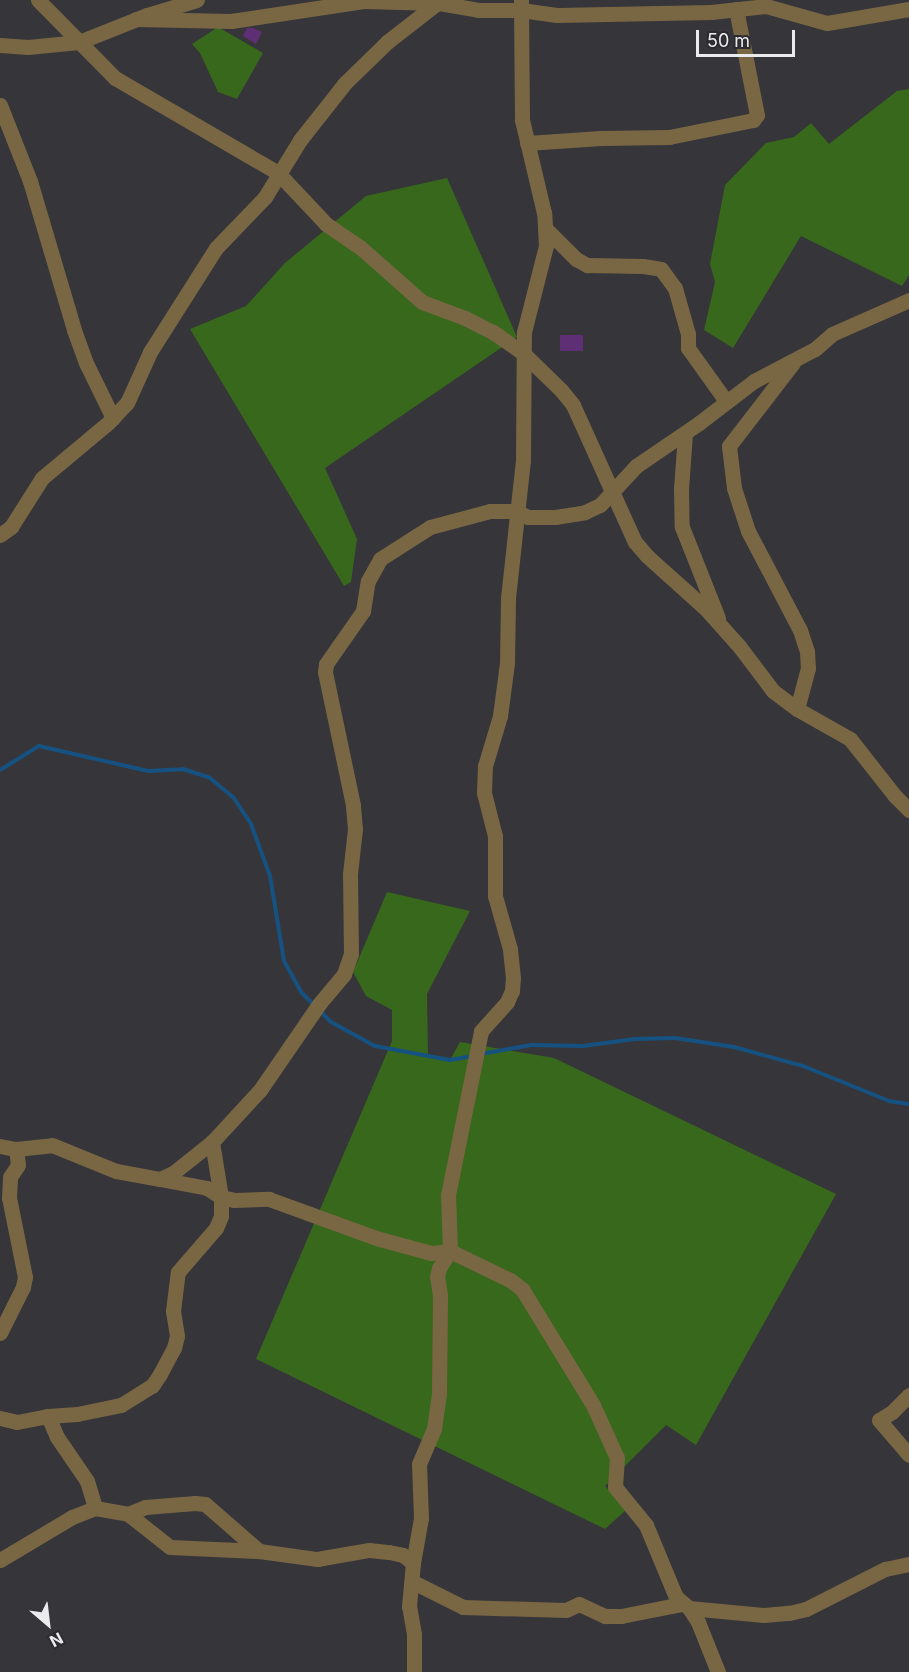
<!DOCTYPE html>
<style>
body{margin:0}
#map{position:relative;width:909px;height:1672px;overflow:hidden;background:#36353a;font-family:Inter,sans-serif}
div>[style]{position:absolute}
.green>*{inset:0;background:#38681b}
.stream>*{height:4px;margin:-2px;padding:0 2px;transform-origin:2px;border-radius:2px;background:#165281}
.building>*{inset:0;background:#5f2f75;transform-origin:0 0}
.minor>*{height:15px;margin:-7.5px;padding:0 7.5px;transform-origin:7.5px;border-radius:7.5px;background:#796744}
span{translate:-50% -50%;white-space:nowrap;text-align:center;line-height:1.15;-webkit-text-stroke:6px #2c2b30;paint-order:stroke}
.north{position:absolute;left:18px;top:1594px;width:60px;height:60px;-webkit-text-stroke:4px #2c2b30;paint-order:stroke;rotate:152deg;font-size:16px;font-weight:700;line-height:24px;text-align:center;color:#ebebee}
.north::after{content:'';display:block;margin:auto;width:21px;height:27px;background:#ebebee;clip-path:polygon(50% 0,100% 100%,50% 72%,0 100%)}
.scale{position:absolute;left:696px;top:30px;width:99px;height:27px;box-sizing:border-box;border:3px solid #ebebee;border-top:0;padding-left:8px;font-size:18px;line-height:21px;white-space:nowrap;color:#ebebee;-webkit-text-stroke:4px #2c2b30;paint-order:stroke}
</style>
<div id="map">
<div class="green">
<i style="clip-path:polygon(218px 27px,263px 53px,237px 99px,218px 92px,200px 53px,192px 44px)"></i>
<i style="clip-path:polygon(909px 89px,909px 275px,902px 286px,801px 236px,733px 348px,704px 330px,715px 282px,710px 264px,725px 185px,766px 143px,794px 137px,811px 123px,829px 144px,897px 91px)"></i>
<i style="clip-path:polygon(447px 178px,517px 337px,325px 468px,357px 539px,351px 582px,344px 586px,190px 329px,246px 306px,285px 263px,366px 196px)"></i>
<i style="clip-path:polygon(387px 892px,470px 911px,427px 994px,428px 1055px,450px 1060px,460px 1042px,554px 1058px,836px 1194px,696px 1445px,666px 1425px,605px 1486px,626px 1510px,605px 1529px,256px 1359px,392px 1041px,392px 1010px,366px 996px,353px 972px)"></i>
</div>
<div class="stream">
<i style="left:0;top:770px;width:46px;rotate:-31.6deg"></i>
<i style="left:39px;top:746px;width:112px;rotate:12.9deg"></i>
<i style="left:148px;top:771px;width:35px;rotate:-3deg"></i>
<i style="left:183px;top:769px;width:28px;rotate:18deg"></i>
<i style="left:210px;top:778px;width:30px;rotate:40deg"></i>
<i style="left:233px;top:797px;width:32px;rotate:56deg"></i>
<i style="left:251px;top:824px;width:55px;rotate:69.9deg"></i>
<i style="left:270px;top:876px;width:86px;rotate:80.6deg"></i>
<i style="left:284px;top:961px;width:37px;rotate:61deg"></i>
<i style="left:302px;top:993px;width:17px;rotate:45deg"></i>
<i style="left:319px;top:1010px;width:17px;rotate:45deg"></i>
<i style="left:331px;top:1022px;width:50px;rotate:28.6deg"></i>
<i style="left:375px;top:1046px;width:76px;rotate:10.6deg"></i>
<i style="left:450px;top:1060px;width:23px;rotate:-10deg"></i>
<i style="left:481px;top:1054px;width:51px;rotate:-10.2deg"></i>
<i style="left:531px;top:1045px;width:52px;rotate:1.1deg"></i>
<i style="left:583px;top:1046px;width:52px;rotate:-7.7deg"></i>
<i style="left:635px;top:1039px;width:40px;rotate:-1.4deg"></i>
<i style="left:675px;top:1038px;width:60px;rotate:8.7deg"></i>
<i style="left:734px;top:1047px;width:72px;rotate:15.4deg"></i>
<i style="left:803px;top:1066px;width:93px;rotate:22.1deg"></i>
<i style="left:889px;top:1101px;width:20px;rotate:9deg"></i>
</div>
<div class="building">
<i style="clip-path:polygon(247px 28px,253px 28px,262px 32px,256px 44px,243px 36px)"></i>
<i style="left:583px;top:335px;width:16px;height:23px;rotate:90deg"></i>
</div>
<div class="minor">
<i style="left:38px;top:0;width:110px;rotate:45.4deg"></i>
<i style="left:115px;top:78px;width:189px;rotate:30.2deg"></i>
<i style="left:278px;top:173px;width:70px;rotate:46.7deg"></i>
<i style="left:326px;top:224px;width:42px;rotate:34.4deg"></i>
<i style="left:361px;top:248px;width:81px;rotate:41.5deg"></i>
<i style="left:422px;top:302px;width:46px;rotate:20.4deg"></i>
<i style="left:465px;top:318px;width:31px;rotate:27deg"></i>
<i style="left:493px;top:332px;width:38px;rotate:35deg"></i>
<i style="left:524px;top:354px;width:52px;rotate:44.2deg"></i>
<i style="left:561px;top:390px;width:19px;rotate:51deg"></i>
<i style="left:573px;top:405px;width:150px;rotate:65.7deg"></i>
<i style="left:635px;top:542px;width:18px;rotate:49deg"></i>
<i style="left:647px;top:556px;width:78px;rotate:41.9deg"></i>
<i style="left:705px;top:608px;width:51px;rotate:48.2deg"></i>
<i style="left:739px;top:646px;width:56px;rotate:52.9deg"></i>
<i style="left:773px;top:691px;width:30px;rotate:37deg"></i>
<i style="left:797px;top:709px;width:61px;rotate:29.5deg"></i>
<i style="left:850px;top:739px;width:73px;rotate:51.7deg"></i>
<i style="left:895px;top:796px;width:20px;rotate:45deg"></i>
<i style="left:136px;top:19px;width:95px;rotate:1.2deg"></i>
<i style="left:231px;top:21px;width:134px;rotate:-8.6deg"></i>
<i style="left:363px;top:1px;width:76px;rotate:1.5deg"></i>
<i style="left:439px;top:3px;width:40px;rotate:10deg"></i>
<i style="left:478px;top:10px;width:43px"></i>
<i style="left:521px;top:10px;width:36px;rotate:8deg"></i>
<i style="left:557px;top:15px;width:154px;rotate:-1.1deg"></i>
<i style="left:711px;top:12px;width:55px;rotate:-6.2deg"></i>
<i style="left:766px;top:6px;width:63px;rotate:15.6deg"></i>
<i style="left:827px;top:23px;width:83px;rotate:-9.7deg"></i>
<i style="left:0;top:45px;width:28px;rotate:4deg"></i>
<i style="left:28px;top:47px;width:51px;rotate:-5.6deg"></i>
<i style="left:79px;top:42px;width:73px;rotate:-21.7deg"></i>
<i style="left:147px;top:15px;width:52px;rotate:-16.7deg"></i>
<i style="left:0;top:105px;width:82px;rotate:68.5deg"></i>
<i style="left:30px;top:181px;width:155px;rotate:73.5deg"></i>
<i style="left:74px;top:330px;width:37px;rotate:70deg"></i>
<i style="left:87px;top:365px;width:59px;rotate:63.9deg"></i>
<i style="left:527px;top:143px;width:74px;rotate:-3.9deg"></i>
<i style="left:601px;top:138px;width:68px;rotate:-0.8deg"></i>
<i style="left:669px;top:137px;width:86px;rotate:-11.4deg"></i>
<i style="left:753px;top:120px;width:6px;rotate:-51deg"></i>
<i style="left:757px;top:115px;width:108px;rotate:-101.2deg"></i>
<i style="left:545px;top:228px;width:44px;rotate:45deg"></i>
<i style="left:576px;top:259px;width:13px;rotate:29deg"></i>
<i style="left:587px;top:265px;width:56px;rotate:1deg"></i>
<i style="left:643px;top:266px;width:18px;rotate:9deg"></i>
<i style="left:661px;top:269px;width:24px;rotate:54deg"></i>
<i style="left:675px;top:288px;width:48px;rotate:74.2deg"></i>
<i style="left:688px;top:334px;width:14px;rotate:90deg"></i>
<i style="left:688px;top:348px;width:65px;rotate:54.4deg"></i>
<i style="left:793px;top:363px;width:105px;rotate:127.6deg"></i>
<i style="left:729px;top:446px;width:42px;rotate:83.2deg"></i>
<i style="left:734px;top:488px;width:45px;rotate:72deg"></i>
<i style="left:748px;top:531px;width:112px;rotate:62.3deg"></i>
<i style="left:800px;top:630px;width:22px;rotate:72deg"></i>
<i style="left:807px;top:651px;width:17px;rotate:87deg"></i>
<i style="left:808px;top:668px;width:42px;rotate:105deg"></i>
<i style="left:685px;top:434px;width:54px;rotate:94.2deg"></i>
<i style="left:681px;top:488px;width:39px;rotate:89deg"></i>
<i style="left:682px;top:527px;width:98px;rotate:68.4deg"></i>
<i style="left:0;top:535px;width:14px;rotate:-36deg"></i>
<i style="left:11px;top:527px;width:58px;rotate:-57.7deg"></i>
<i style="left:42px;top:478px;width:87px;rotate:-39.9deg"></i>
<i style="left:109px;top:422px;width:26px;rotate:-47deg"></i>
<i style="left:127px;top:403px;width:56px;rotate:-65.7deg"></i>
<i style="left:150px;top:352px;width:123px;rotate:-57.6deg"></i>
<i style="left:216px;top:248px;width:71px;rotate:-46.1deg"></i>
<i style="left:265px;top:197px;width:67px;rotate:-58.4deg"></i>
<i style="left:300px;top:140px;width:73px;rotate:-51.7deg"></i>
<i style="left:345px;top:83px;width:59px;rotate:-44.3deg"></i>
<i style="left:387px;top:42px;width:68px;rotate:-37.9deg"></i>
<i style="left:0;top:1146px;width:16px;rotate:11deg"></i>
<i style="left:16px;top:1149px;width:36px;rotate:-6deg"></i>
<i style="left:52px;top:1145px;width:69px;rotate:22.1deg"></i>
<i style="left:116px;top:1171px;width:45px;rotate:10.3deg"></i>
<i style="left:160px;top:1179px;width:14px;rotate:-25deg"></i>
<i style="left:173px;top:1173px;width:50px;rotate:-38.5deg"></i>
<i style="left:212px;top:1142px;width:71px;rotate:-47.3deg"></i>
<i style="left:260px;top:1090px;width:104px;rotate:-55.5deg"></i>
<i style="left:319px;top:1004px;width:39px;rotate:-50deg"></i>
<i style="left:344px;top:974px;width:21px;rotate:-71deg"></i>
<i style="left:351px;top:954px;width:80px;rotate:-90.7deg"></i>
<i style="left:350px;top:874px;width:45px;rotate:-83.7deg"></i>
<i style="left:355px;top:829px;width:24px;rotate:-95deg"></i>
<i style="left:353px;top:805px;width:136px;rotate:-101.9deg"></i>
<i style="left:325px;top:672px;width:8px;rotate:-83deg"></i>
<i style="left:326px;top:664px;width:65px;rotate:-55.1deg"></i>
<i style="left:363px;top:611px;width:30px;rotate:-81deg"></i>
<i style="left:368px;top:581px;width:25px;rotate:-61deg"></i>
<i style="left:380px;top:559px;width:59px;rotate:-32.6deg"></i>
<i style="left:430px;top:527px;width:62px;rotate:-14.9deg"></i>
<i style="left:490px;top:511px;width:26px"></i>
<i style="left:516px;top:511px;width:13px;rotate:27deg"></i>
<i style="left:528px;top:517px;width:27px"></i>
<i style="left:555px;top:517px;width:30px;rotate:-9deg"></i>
<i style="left:585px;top:512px;width:17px;rotate:-25deg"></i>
<i style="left:600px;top:505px;width:53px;rotate:-47.3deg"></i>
<i style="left:636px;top:466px;width:76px;rotate:-34.3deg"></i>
<i style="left:699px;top:423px;width:69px;rotate:-37.4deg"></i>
<i style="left:754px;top:381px;width:69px;rotate:-27.7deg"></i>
<i style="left:815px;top:349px;width:23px;rotate:-41deg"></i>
<i style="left:832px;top:334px;width:84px;rotate:-23.8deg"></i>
<i style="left:160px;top:1179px;width:48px;rotate:10.8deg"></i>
<i style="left:207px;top:1188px;width:17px;rotate:33deg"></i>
<i style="left:221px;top:1197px;width:13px;rotate:13deg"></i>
<i style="left:234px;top:1200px;width:35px;rotate:-2deg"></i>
<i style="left:269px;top:1199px;width:114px;rotate:20deg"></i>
<i style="left:376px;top:1238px;width:57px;rotate:15.3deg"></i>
<i style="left:431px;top:1253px;width:19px;rotate:-6deg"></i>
<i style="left:450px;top:1251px;width:67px;rotate:25.8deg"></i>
<i style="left:510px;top:1280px;width:15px;rotate:37deg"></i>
<i style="left:522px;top:1289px;width:136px;rotate:58.5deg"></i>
<i style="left:593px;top:1405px;width:58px;rotate:65.6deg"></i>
<i style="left:617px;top:1458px;width:29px;rotate:94deg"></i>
<i style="left:615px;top:1487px;width:49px;rotate:50.8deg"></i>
<i style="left:646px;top:1525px;width:78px;rotate:67.4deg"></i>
<i style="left:676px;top:1597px;width:17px;rotate:40deg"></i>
<i style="left:689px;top:1608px;width:17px;rotate:57deg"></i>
<i style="left:698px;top:1622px;width:54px;rotate:68.2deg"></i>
<i style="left:0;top:1333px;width:51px;rotate:-63.4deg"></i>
<i style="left:23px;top:1287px;width:10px;rotate:-79deg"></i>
<i style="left:25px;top:1277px;width:81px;rotate:-101.4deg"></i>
<i style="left:9px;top:1198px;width:21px;rotate:-87deg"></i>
<i style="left:10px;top:1177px;width:14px;rotate:-56deg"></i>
<i style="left:18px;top:1165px;width:16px;rotate:-97deg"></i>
<i style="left:909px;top:1395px;width:24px;rotate:135deg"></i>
<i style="left:892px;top:1412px;width:15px;rotate:148deg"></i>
<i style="left:879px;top:1420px;width:46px;rotate:49.4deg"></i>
<i style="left:48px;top:1416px;width:29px;rotate:-4deg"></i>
<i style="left:77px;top:1414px;width:45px;rotate:-11.6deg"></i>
<i style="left:121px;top:1405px;width:36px;rotate:-32deg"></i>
<i style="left:152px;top:1386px;width:14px;rotate:-56deg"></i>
<i style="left:160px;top:1374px;width:30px;rotate:-62deg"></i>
<i style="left:174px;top:1348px;width:12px;rotate:-76deg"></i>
<i style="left:177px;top:1336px;width:25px;rotate:-99deg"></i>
<i style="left:173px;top:1311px;width:39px;rotate:-83deg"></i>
<i style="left:178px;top:1272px;width:58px;rotate:-49.2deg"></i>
<i style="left:216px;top:1228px;width:13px;rotate:-67deg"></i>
<i style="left:221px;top:1216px;width:19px;rotate:-90deg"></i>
<i style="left:221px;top:1197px;width:56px;rotate:-99.3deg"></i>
<i style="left:0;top:1418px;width:17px;rotate:13deg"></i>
<i style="left:17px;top:1422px;width:32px;rotate:-11deg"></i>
<i style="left:48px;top:1416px;width:23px;rotate:67deg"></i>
<i style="left:57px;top:1437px;width:53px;rotate:55.7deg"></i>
<i style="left:87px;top:1481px;width:28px;rotate:73deg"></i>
<i style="left:95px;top:1508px;width:34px;rotate:10deg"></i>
<i style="left:128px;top:1514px;width:53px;rotate:38.2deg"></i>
<i style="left:170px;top:1547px;width:89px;rotate:2.6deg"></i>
<i style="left:259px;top:1551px;width:59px;rotate:7.9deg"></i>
<i style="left:317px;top:1559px;width:53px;rotate:-9.8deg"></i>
<i style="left:369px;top:1550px;width:20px;rotate:6deg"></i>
<i style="left:389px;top:1552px;width:14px;rotate:12deg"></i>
<i style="left:403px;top:1555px;width:13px;rotate:39deg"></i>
<i style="left:128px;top:1514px;width:18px;rotate:-22deg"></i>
<i style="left:145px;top:1507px;width:50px;rotate:-4.6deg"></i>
<i style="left:195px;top:1503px;width:10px;rotate:6deg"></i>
<i style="left:205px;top:1504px;width:72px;rotate:41deg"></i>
<i style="left:0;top:1560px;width:84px;rotate:-30.8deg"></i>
<i style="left:72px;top:1517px;width:25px;rotate:-21deg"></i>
<i style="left:413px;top:1582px;width:56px;rotate:26.6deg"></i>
<i style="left:463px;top:1607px;width:103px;rotate:1.7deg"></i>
<i style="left:566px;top:1610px;width:14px;rotate:-25deg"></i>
<i style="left:579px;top:1604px;width:29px;rotate:25deg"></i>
<i style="left:605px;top:1616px;width:16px"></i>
<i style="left:621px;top:1616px;width:61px;rotate:-11.3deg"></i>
<i style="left:689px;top:1608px;width:75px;rotate:5.3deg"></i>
<i style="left:764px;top:1615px;width:25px;rotate:-5deg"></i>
<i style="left:789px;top:1613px;width:17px;rotate:-13deg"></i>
<i style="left:806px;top:1609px;width:89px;rotate:-26.9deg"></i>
<i style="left:885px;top:1569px;width:25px;rotate:-12deg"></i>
<i style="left:414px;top:1672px;width:38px;rotate:-90deg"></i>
<i style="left:414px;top:1634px;width:28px;rotate:-100deg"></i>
<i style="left:409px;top:1606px;width:43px;rotate:-84.7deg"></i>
<i style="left:413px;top:1563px;width:46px;rotate:-79.9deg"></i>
<i style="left:421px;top:1518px;width:54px;rotate:-92.1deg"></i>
<i style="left:419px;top:1464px;width:38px;rotate:-67deg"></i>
<i style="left:434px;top:1429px;width:35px;rotate:-82deg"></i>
<i style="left:439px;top:1394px;width:99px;rotate:-89.4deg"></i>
<i style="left:440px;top:1295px;width:18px;rotate:-99deg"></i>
<i style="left:437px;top:1277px;width:9px;rotate:-77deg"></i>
<i style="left:439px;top:1268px;width:20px;rotate:-57deg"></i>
<i style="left:450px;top:1251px;width:56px;rotate:-92deg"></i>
<i style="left:448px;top:1195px;width:167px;rotate:-78.6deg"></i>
<i style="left:481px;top:1031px;width:39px;rotate:-48deg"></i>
<i style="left:507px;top:1002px;width:12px;rotate:-66deg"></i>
<i style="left:512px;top:991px;width:13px;rotate:-86deg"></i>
<i style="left:513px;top:978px;width:29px;rotate:-96deg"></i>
<i style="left:510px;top:949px;width:55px;rotate:-105.8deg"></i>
<i style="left:495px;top:896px;width:60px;rotate:-90deg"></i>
<i style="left:495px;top:836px;width:44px;rotate:-104.3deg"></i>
<i style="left:484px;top:793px;width:27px;rotate:-88deg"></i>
<i style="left:485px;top:766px;width:52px;rotate:-73.3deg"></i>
<i style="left:500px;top:716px;width:53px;rotate:-82.5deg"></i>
<i style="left:507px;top:663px;width:65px;rotate:-89.1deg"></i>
<i style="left:508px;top:598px;width:138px;rotate:-83.8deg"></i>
<i style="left:523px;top:461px;width:129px;rotate:-89.6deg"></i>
<i style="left:524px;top:332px;width:89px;rotate:-75.7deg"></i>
<i style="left:546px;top:246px;width:33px;rotate:-93deg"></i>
<i style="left:544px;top:213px;width:96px;rotate:-103.3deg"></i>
<i style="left:522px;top:120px;width:120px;rotate:-90.5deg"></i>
</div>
<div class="north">N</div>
<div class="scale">50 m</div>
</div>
